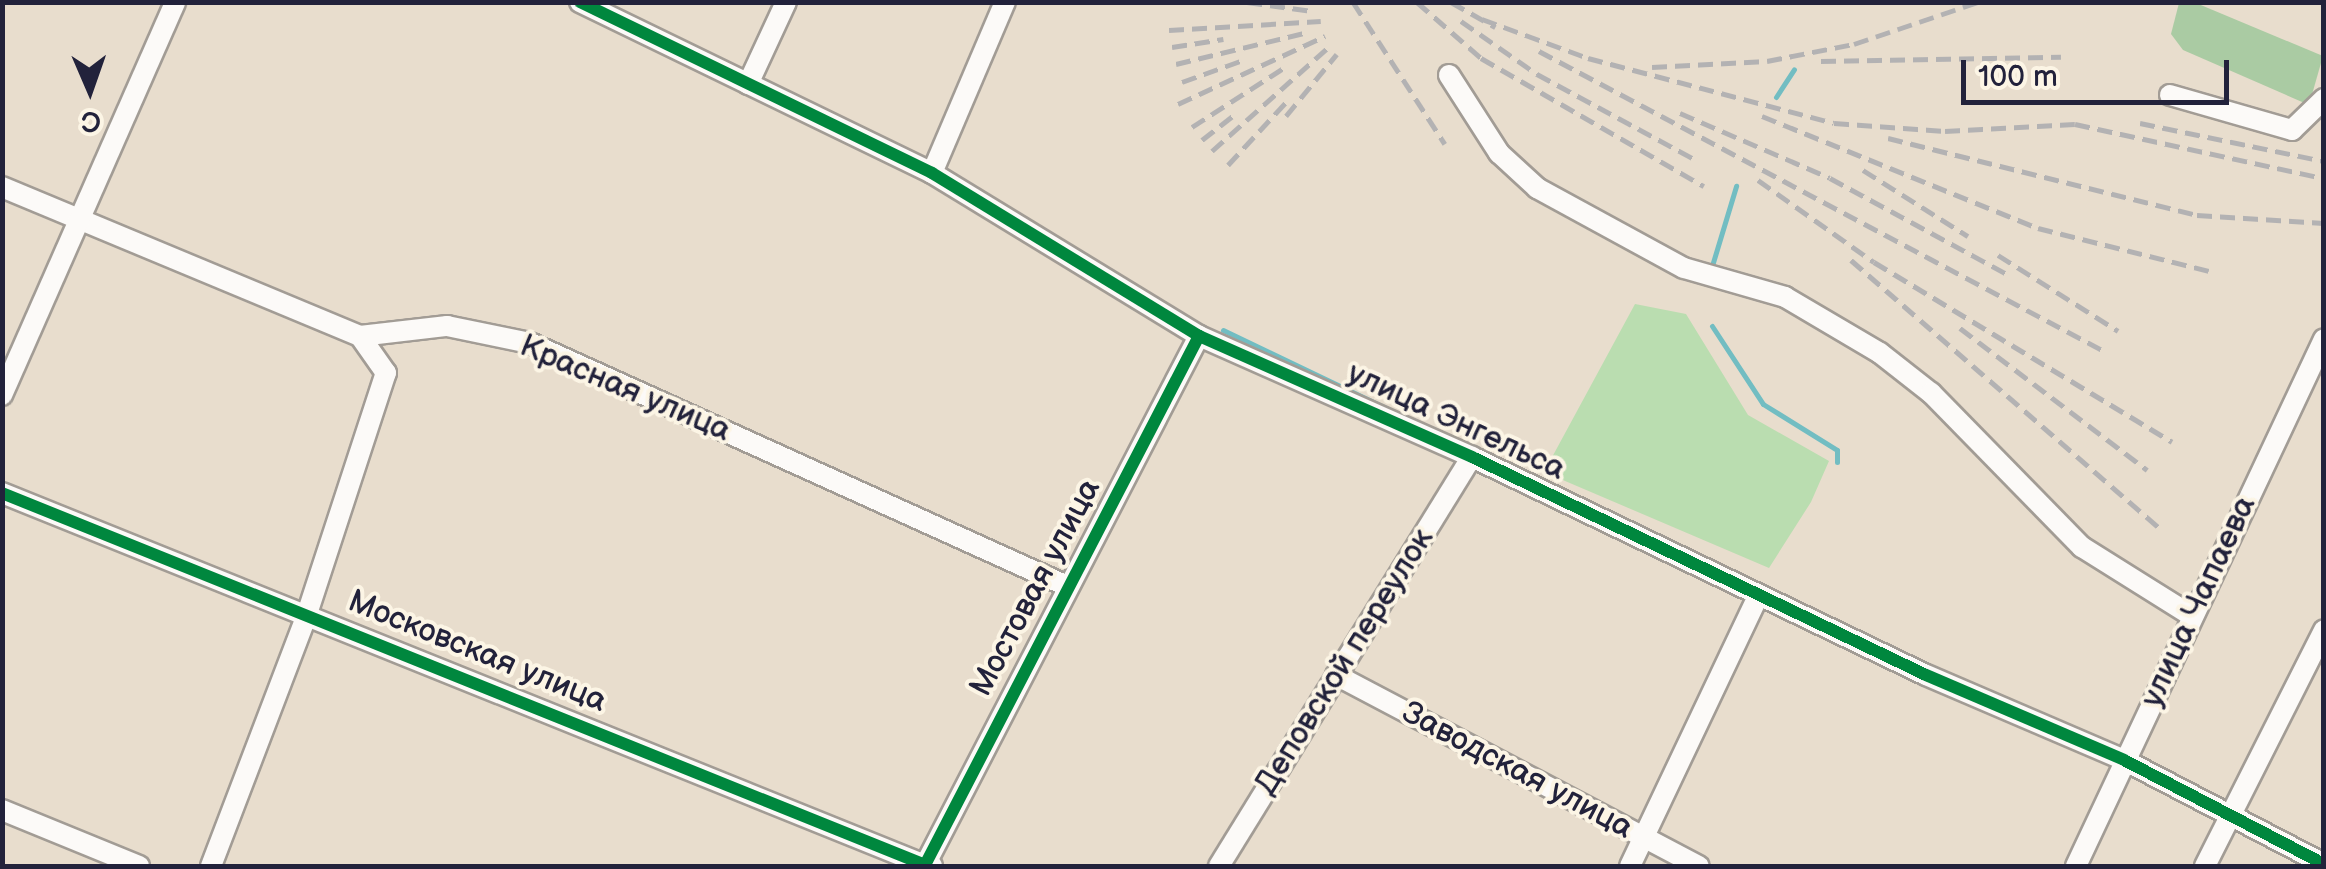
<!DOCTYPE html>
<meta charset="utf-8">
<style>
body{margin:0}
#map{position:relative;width:2326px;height:869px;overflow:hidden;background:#e8ddcd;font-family:"Balsamiq Sans",sans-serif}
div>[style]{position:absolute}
.green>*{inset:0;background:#baddb0}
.forest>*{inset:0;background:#aacba3}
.stream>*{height:5px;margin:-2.5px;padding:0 2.5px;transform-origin:2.5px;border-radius:2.5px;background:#72bdc2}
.roads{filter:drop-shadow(2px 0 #a29c95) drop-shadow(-2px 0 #a29c95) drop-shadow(0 2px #a29c95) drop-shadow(0 -2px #a29c95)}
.minor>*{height:20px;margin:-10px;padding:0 10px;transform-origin:10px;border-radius:10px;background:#fcfaf8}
.major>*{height:25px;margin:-12.5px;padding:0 12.5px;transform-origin:12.5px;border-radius:12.5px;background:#fcfaf8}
.rail>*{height:5px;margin-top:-2.5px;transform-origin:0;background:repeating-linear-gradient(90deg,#b3b2b3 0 15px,transparent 0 23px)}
.cycleway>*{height:12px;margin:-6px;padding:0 6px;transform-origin:6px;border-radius:6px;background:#00873e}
span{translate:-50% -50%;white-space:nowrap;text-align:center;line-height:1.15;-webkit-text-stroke:8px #fcf5e5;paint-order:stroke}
.street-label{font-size:32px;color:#22223b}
.frame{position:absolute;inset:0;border:5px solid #22223b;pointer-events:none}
.north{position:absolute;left:40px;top:40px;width:100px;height:100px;-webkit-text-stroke:8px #fcf5e5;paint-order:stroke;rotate:178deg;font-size:28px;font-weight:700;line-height:40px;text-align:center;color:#22223b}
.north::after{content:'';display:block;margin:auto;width:35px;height:45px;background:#22223b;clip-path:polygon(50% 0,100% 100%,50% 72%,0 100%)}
.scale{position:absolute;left:1961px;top:60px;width:268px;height:45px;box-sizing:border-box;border:5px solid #22223b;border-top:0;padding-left:12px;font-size:30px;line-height:35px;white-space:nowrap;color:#22223b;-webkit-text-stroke:8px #fcf5e5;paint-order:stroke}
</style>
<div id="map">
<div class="green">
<i style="clip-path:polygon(1635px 304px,1686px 314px,1748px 415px,1829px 461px,1811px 502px,1769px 568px,1544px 472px)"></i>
</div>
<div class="forest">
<i style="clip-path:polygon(2179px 3px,2196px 3px,2323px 56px,2309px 105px,2183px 50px,2171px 34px)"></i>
</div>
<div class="stream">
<i style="left:1776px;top:97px;width:33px;rotate:-57deg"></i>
<i style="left:1711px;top:269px;width:87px;rotate:-73.2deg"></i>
<i style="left:1712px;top:326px;width:93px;rotate:56.8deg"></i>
<i style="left:1763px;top:404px;width:87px;rotate:31.9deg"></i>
<i style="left:1837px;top:450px;width:12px;rotate:90deg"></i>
<i style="left:1223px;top:330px;width:187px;rotate:25.6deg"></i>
</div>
<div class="roads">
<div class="minor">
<i style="left:580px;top:2px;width:391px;rotate:25.9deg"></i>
<i style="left:932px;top:173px;width:313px;rotate:31.4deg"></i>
<i style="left:1199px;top:336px;width:299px;rotate:23.9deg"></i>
<i style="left:1472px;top:457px;width:504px;rotate:25.65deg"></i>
<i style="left:1926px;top:675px;width:215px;rotate:23.2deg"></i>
<i style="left:2124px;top:760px;width:225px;rotate:27.5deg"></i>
<i style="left:1449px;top:75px;width:93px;rotate:57.3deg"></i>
<i style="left:1499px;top:153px;width:52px;rotate:42.6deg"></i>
<i style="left:1537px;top:188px;width:167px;rotate:28.6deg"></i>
<i style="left:1684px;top:268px;width:105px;rotate:16deg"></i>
<i style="left:1785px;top:297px;width:110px;rotate:30.5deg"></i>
<i style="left:1880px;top:353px;width:65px;rotate:38.1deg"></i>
<i style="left:1931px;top:393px;width:216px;rotate:45.6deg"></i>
<i style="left:2082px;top:547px;width:130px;rotate:32.1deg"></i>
<i style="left:748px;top:84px;width:90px;rotate:-65.1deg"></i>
<i style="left:2170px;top:95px;width:127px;rotate:16deg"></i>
<i style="left:2292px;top:130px;width:45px;rotate:-44.1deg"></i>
<i style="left:932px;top:173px;width:186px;rotate:-66.9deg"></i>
<i style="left:2px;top:187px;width:388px;rotate:22.6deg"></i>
<i style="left:360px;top:336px;width:88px;rotate:-6.6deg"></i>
<i style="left:447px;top:326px;width:85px;rotate:11.6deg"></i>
<i style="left:530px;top:343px;width:589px;rotate:24.35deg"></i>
<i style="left:2px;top:395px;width:429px;rotate:-66.2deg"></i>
<i style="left:2px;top:493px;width:995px;rotate:21.95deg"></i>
<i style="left:925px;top:865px;width:596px;rotate:-62.62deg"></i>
<i style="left:1336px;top:675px;width:410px;rotate:27.8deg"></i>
<i style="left:2px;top:810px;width:148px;rotate:22.2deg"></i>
<i style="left:211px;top:866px;width:270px;rotate:-69.1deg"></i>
<i style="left:307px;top:614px;width:254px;rotate:-71.9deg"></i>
<i style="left:386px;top:373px;width:45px;rotate:-125.1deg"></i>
<i style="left:1219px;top:866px;width:481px;rotate:-58.3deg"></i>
<i style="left:1630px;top:866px;width:299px;rotate:-64.6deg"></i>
<i style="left:2076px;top:866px;width:582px;rotate:-64.8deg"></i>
<i style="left:2205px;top:866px;width:264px;rotate:-63.2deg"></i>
</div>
<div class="major">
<i style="left:924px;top:866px;width:5px"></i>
</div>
</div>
<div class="rail">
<i style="left:1247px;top:2px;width:66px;rotate:7.9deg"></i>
<i style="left:1353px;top:2px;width:169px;rotate:57.1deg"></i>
<i style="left:1417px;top:2px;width:85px;rotate:41.2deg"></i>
<i style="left:1481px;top:58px;width:257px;rotate:29.9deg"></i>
<i style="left:1451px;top:2px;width:51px;rotate:29.6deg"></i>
<i style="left:1482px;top:19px;width:113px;rotate:20.2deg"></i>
<i style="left:1588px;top:58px;width:254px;rotate:14.8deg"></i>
<i style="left:1834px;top:123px;width:111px;rotate:4.1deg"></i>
<i style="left:1945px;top:131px;width:130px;rotate:-3.1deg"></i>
<i style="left:2075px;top:124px;width:254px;rotate:12.3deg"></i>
<i style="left:1461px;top:21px;width:93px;rotate:34.9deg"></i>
<i style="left:1537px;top:74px;width:181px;rotate:28.4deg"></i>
<i style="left:1169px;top:30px;width:152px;rotate:-3.4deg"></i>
<i style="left:1172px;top:47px;width:52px;rotate:-8.9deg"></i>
<i style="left:1539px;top:51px;width:640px;rotate:27.97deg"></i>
<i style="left:1821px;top:61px;width:240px;rotate:-1deg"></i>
<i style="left:1176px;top:64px;width:136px;rotate:-13.6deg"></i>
<i style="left:1652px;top:67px;width:115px;rotate:-3deg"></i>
<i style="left:1767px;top:61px;width:89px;rotate:-11.1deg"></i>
<i style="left:1854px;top:44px;width:131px;rotate:-18.7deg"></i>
<i style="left:1182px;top:82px;width:65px;rotate:-19.8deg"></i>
<i style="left:1178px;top:104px;width:162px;rotate:-24.8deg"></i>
<i style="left:1680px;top:113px;width:163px;rotate:23.4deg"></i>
<i style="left:1830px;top:178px;width:201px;rotate:28.5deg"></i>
<i style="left:1286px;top:116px;width:80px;rotate:-50.6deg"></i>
<i style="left:1762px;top:116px;width:298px;rotate:22.1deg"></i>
<i style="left:2038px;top:228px;width:176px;rotate:14.1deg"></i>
<i style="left:2140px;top:123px;width:188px;rotate:11.7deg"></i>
<i style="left:1192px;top:127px;width:111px;rotate:-32.8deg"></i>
<i style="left:1888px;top:138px;width:318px;rotate:14deg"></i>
<i style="left:2197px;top:215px;width:127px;rotate:3.6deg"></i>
<i style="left:1202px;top:140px;width:41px;rotate:-38deg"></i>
<i style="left:1212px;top:151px;width:159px;rotate:-41.7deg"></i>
<i style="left:1228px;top:165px;width:88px;rotate:-47.3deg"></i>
<i style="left:1863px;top:170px;width:124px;rotate:32.2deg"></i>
<i style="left:1758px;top:180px;width:142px;rotate:35.3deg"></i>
<i style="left:1874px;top:262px;width:348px;rotate:31.1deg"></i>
<i style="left:1998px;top:255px;width:142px;rotate:32.3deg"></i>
<i style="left:1851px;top:260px;width:410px;rotate:41deg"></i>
<i style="left:1960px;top:328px;width:235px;rotate:37.2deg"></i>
</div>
<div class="cycleway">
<i style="left:580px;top:2px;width:391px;rotate:25.9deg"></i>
<i style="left:932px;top:173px;width:313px;rotate:31.4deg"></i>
<i style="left:1199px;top:336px;width:299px;rotate:23.9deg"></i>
<i style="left:1472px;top:457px;width:504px;rotate:25.65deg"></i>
<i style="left:1926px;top:675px;width:215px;rotate:23.2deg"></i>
<i style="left:2124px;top:760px;width:225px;rotate:27.5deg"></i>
<i style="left:2px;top:493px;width:995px;rotate:21.95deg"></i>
<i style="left:925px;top:865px;width:596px;rotate:-62.62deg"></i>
</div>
<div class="street-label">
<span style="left:625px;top:389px;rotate:23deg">Красная улица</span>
<span style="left:1456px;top:422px;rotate:25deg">улица Энгельса</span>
<span style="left:1036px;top:588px;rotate:-62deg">Мостовая улица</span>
<span style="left:2199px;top:602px;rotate:-65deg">улица Чапаева</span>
<span style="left:477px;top:652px;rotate:22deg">Московская улица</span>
<span style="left:1345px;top:662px;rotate:-58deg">Деповской переулок</span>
<span style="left:1517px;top:771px;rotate:28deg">Заводская улица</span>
</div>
<div class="frame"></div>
<div class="north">С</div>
<div class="scale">100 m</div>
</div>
